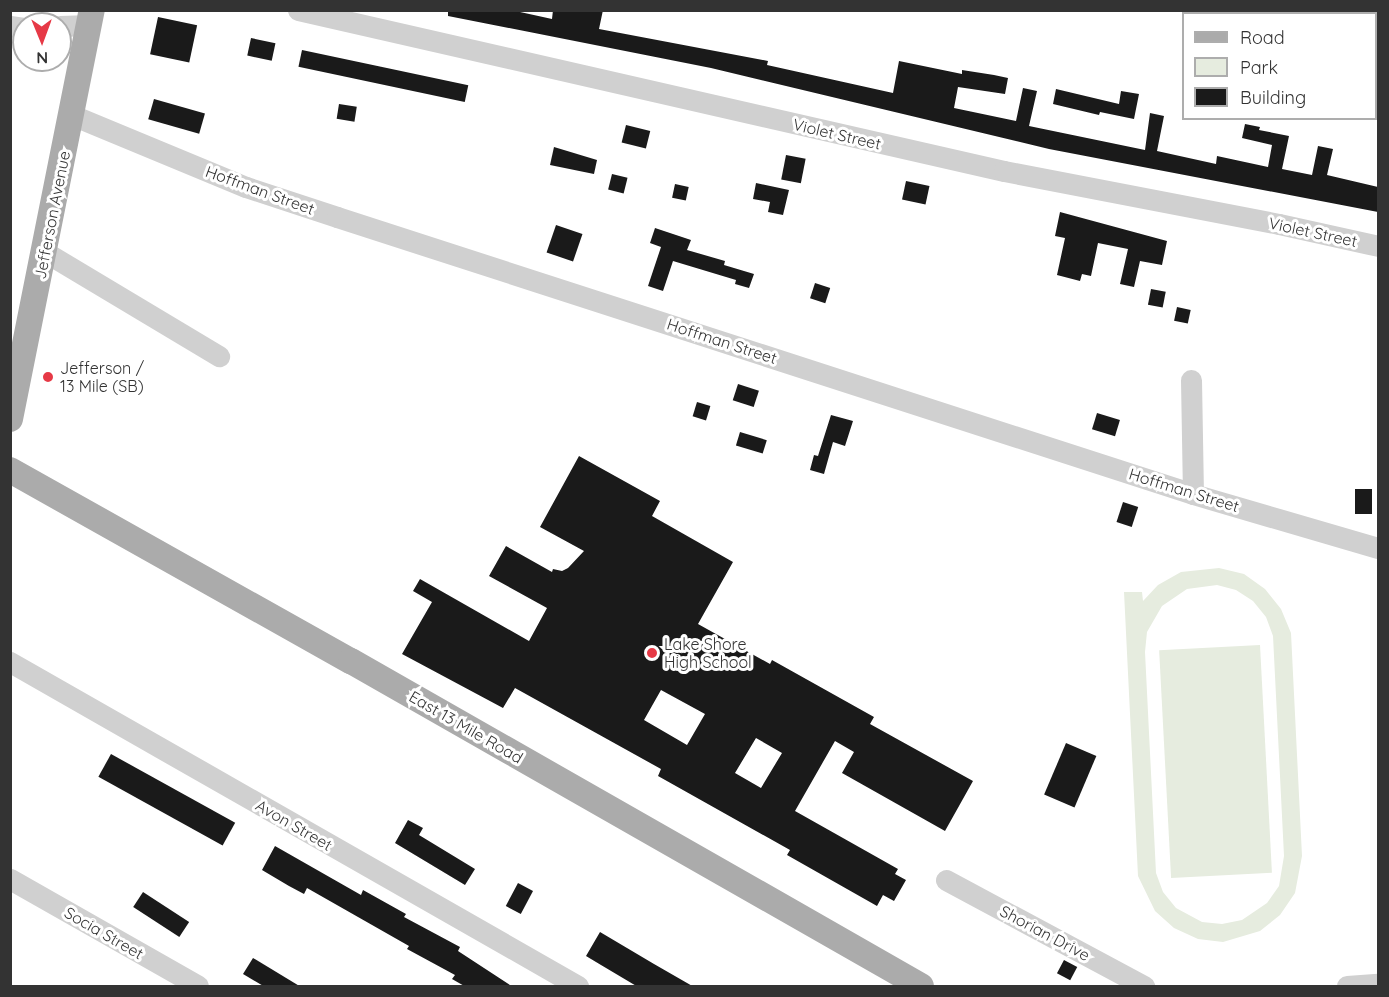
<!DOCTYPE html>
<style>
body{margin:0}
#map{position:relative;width:1389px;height:997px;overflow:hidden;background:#fff;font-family:Quicksand,sans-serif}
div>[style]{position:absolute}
.green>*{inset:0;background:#e6ecdf;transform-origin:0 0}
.building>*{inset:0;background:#1a1a1a;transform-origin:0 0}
.minor>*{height:21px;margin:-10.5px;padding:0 10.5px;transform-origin:10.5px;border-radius:10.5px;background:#d0d0d0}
.major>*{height:26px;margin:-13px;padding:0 13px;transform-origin:13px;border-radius:13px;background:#ababab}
.dots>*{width:16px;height:16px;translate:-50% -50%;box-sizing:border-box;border:3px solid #fff;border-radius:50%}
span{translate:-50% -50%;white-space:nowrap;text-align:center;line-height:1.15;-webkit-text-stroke:6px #fff;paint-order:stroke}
.street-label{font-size:16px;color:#333}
.poi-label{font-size:16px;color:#333}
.left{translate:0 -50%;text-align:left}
.frame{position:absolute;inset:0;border:12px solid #333;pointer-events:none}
.legend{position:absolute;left:1182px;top:12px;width:195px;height:108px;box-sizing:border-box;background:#fff;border:2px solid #adadad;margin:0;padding:8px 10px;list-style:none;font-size:18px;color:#333}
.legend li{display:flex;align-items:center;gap:12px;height:30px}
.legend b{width:30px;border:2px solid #adadad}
.north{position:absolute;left:12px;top:12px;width:60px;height:60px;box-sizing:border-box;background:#fff;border:2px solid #adadad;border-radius:50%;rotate:179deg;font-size:16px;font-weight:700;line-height:24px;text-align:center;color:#333}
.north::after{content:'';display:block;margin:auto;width:21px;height:27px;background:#e63946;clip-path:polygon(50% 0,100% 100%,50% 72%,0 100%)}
</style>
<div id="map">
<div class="green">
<i style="clip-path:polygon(evenodd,1219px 568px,1244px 574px,1265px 589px,1281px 609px,1291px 633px,1302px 856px,1295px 893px,1280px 915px,1260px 931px,1223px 942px,1198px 939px,1174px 928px,1155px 911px,1138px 876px,1124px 592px,1142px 592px,1143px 601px,1158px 585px,1181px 572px,1219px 568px,1217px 585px,1236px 590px,1253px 601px,1266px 617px,1273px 636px,1284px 856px,1279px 886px,1267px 903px,1242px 920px,1222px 924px,1202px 922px,1176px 908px,1163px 892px,1156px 873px,1145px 652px,1147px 632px,1162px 606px,1187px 589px,1217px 585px)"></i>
<i style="left:1260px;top:645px;width:228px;height:101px;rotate:87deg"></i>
</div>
<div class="building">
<i style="clip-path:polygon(448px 10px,511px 10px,552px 19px,553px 10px,603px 10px,599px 29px,768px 61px,767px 65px,893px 93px,899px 61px,962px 74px,962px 70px,994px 75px,1008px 78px,1005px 94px,958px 87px,954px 108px,1016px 121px,1023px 88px,1037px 91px,1029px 126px,1145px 150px,1150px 113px,1164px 116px,1157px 151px,1216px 164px,1217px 156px,1268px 167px,1272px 145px,1242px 138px,1245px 124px,1260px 127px,1259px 130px,1289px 136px,1282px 169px,1312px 175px,1318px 146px,1333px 149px,1327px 175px,1378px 187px,1378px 212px,1049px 149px,711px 68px,448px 16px)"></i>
<i style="left:158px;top:17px;width:40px;height:38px;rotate:12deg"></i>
<i style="left:251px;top:38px;width:25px;height:18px;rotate:12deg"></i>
<i style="left:302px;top:50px;width:170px;height:17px;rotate:12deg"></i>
<i style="clip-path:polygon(1056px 89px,1119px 104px,1121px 91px,1139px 94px,1134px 119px,1100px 112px,1099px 115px,1053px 104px)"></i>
<i style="left:154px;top:99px;width:53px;height:21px;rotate:16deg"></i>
<i style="left:339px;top:104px;width:18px;height:15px;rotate:9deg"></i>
<i style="left:626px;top:125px;width:25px;height:18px;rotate:14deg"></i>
<i style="clip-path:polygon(554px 147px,597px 160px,594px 174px,550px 165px)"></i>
<i style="left:786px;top:155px;width:20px;height:25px;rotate:11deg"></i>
<i style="left:612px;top:174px;width:16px;height:16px;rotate:14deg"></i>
<i style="left:906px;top:181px;width:24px;height:19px;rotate:12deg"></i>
<i style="clip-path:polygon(756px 183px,789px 190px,783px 215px,768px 212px,770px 202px,753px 199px)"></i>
<i style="left:675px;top:184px;width:14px;height:14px;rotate:12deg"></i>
<i style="clip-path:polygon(1060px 212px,1167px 241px,1162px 265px,1140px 261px,1134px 287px,1120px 284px,1128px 249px,1098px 243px,1091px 276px,1082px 274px,1080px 281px,1057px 275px,1065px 238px,1055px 236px)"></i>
<i style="left:556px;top:225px;width:28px;height:29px;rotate:19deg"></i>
<i style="clip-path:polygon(655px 228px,691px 240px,687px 250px,725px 261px,724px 265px,754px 274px,749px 288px,735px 284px,736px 280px,673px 261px,663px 291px,648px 286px,661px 247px,650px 243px)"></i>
<i style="left:815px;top:283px;width:16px;height:16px;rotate:18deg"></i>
<i style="left:1151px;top:289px;width:15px;height:16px;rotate:11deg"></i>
<i style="left:1177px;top:307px;width:14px;height:14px;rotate:12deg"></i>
<i style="left:738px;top:384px;width:22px;height:17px;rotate:18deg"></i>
<i style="left:697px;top:402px;width:14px;height:15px;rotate:17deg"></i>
<i style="left:1097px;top:413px;width:24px;height:17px;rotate:17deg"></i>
<i style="clip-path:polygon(831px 415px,853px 421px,845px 446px,833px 442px,824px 474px,810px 470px,814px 455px,818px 456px)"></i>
<i style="left:740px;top:432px;width:28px;height:14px;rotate:17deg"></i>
<i style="clip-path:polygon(evenodd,579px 456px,660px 501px,652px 516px,733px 562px,698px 624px,770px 664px,772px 660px,874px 717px,870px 724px,973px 781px,945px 831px,842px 773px,854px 752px,835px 741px,795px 811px,898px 869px,895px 874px,906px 880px,894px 901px,883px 895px,877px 906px,787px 855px,790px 850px,658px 776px,661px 769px,515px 688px,503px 708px,402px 654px,432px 602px,413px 591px,420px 579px,529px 641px,547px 608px,489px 576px,506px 546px,552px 572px,553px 569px,562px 571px,568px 568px,584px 551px,540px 527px,579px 456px,661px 690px,705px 714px,687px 745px,644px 720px,661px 690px,579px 456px,756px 738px,782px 753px,761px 788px,735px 773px,756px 738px)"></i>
<i style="left:1355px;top:489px;width:17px;height:25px"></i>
<i style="left:1123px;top:502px;width:16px;height:21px;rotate:18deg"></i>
<i style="left:1066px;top:743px;width:33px;height:56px;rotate:23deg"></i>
<i style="left:111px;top:754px;width:142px;height:26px;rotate:29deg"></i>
<i style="clip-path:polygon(408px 820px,423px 828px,419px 835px,475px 869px,465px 885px,395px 843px)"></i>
<i style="clip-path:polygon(275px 846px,361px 895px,363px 890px,406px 914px,404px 917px,460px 947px,458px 951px,513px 987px,466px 987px,452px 979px,455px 975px,407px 949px,409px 946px,307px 888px,304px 894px,289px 886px,262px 870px)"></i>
<i style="left:518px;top:883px;width:17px;height:26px;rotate:28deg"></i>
<i style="left:143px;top:892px;width:55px;height:18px;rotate:33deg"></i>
<i style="clip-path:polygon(600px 932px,654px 964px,694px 987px,638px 987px,601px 965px,586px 956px)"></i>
<i style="clip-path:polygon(253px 958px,273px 970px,301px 987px,265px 987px,243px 974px)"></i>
<i style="left:1064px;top:960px;width:15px;height:15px;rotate:28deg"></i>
</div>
<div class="minor">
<i style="left:298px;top:10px;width:724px;rotate:12.85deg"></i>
<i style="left:1004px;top:171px;width:280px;rotate:10.9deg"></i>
<i style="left:1279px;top:224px;width:101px;rotate:12.5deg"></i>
<i style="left:10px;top:26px;width:14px;rotate:8deg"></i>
<i style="left:60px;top:26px;width:30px;rotate:-2deg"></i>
<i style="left:72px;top:115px;width:188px;rotate:22.5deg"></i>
<i style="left:246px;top:187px;width:96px;rotate:18.2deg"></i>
<i style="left:337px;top:217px;width:900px;rotate:17.93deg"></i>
<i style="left:1193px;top:494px;width:193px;rotate:16.3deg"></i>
<i style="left:45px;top:252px;width:203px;rotate:30.9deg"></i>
<i style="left:1191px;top:380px;width:114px;rotate:89deg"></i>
<i style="left:10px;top:662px;width:654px;rotate:29.7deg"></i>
<i style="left:10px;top:879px;width:216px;rotate:29.6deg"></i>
<i style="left:946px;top:880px;width:225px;rotate:28.2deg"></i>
<i style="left:1347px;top:986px;width:31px;rotate:-4deg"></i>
</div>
<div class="major">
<i style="left:10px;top:419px;width:417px;rotate:-78.7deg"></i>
<i style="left:10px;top:470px;width:391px;rotate:29.3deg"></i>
<i style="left:351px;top:661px;width:656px;rotate:29.69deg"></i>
</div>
<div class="dots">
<i style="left:48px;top:377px;background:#e63946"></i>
<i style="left:652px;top:653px;background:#e63946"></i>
</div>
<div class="street-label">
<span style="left:837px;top:134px;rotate:13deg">Violet Street</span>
<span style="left:260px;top:190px;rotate:20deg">Hoffman Street</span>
<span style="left:52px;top:215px;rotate:-79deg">Jefferson Avenue</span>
<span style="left:1313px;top:232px;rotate:12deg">Violet Street</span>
<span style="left:722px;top:341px;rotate:18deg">Hoffman Street</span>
<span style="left:1184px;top:490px;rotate:17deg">Hoffman Street</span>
<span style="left:466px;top:727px;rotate:30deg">East 13 Mile Road</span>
<span style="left:294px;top:825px;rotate:30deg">Avon Street</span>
<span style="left:104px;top:933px;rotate:30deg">Socia Street</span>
<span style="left:1045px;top:933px;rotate:28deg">Shorian Drive</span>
</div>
<div class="poi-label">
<span class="left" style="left:60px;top:377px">Jefferson /<br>13 Mile (SB)</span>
<span class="left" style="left:664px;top:653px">Lake Shore<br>High School</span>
</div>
<div class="frame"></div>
<ul class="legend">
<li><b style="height:8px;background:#ababab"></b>Road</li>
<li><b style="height:16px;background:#e6ecdf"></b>Park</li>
<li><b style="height:16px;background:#1a1a1a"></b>Building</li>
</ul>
<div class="north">N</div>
</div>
